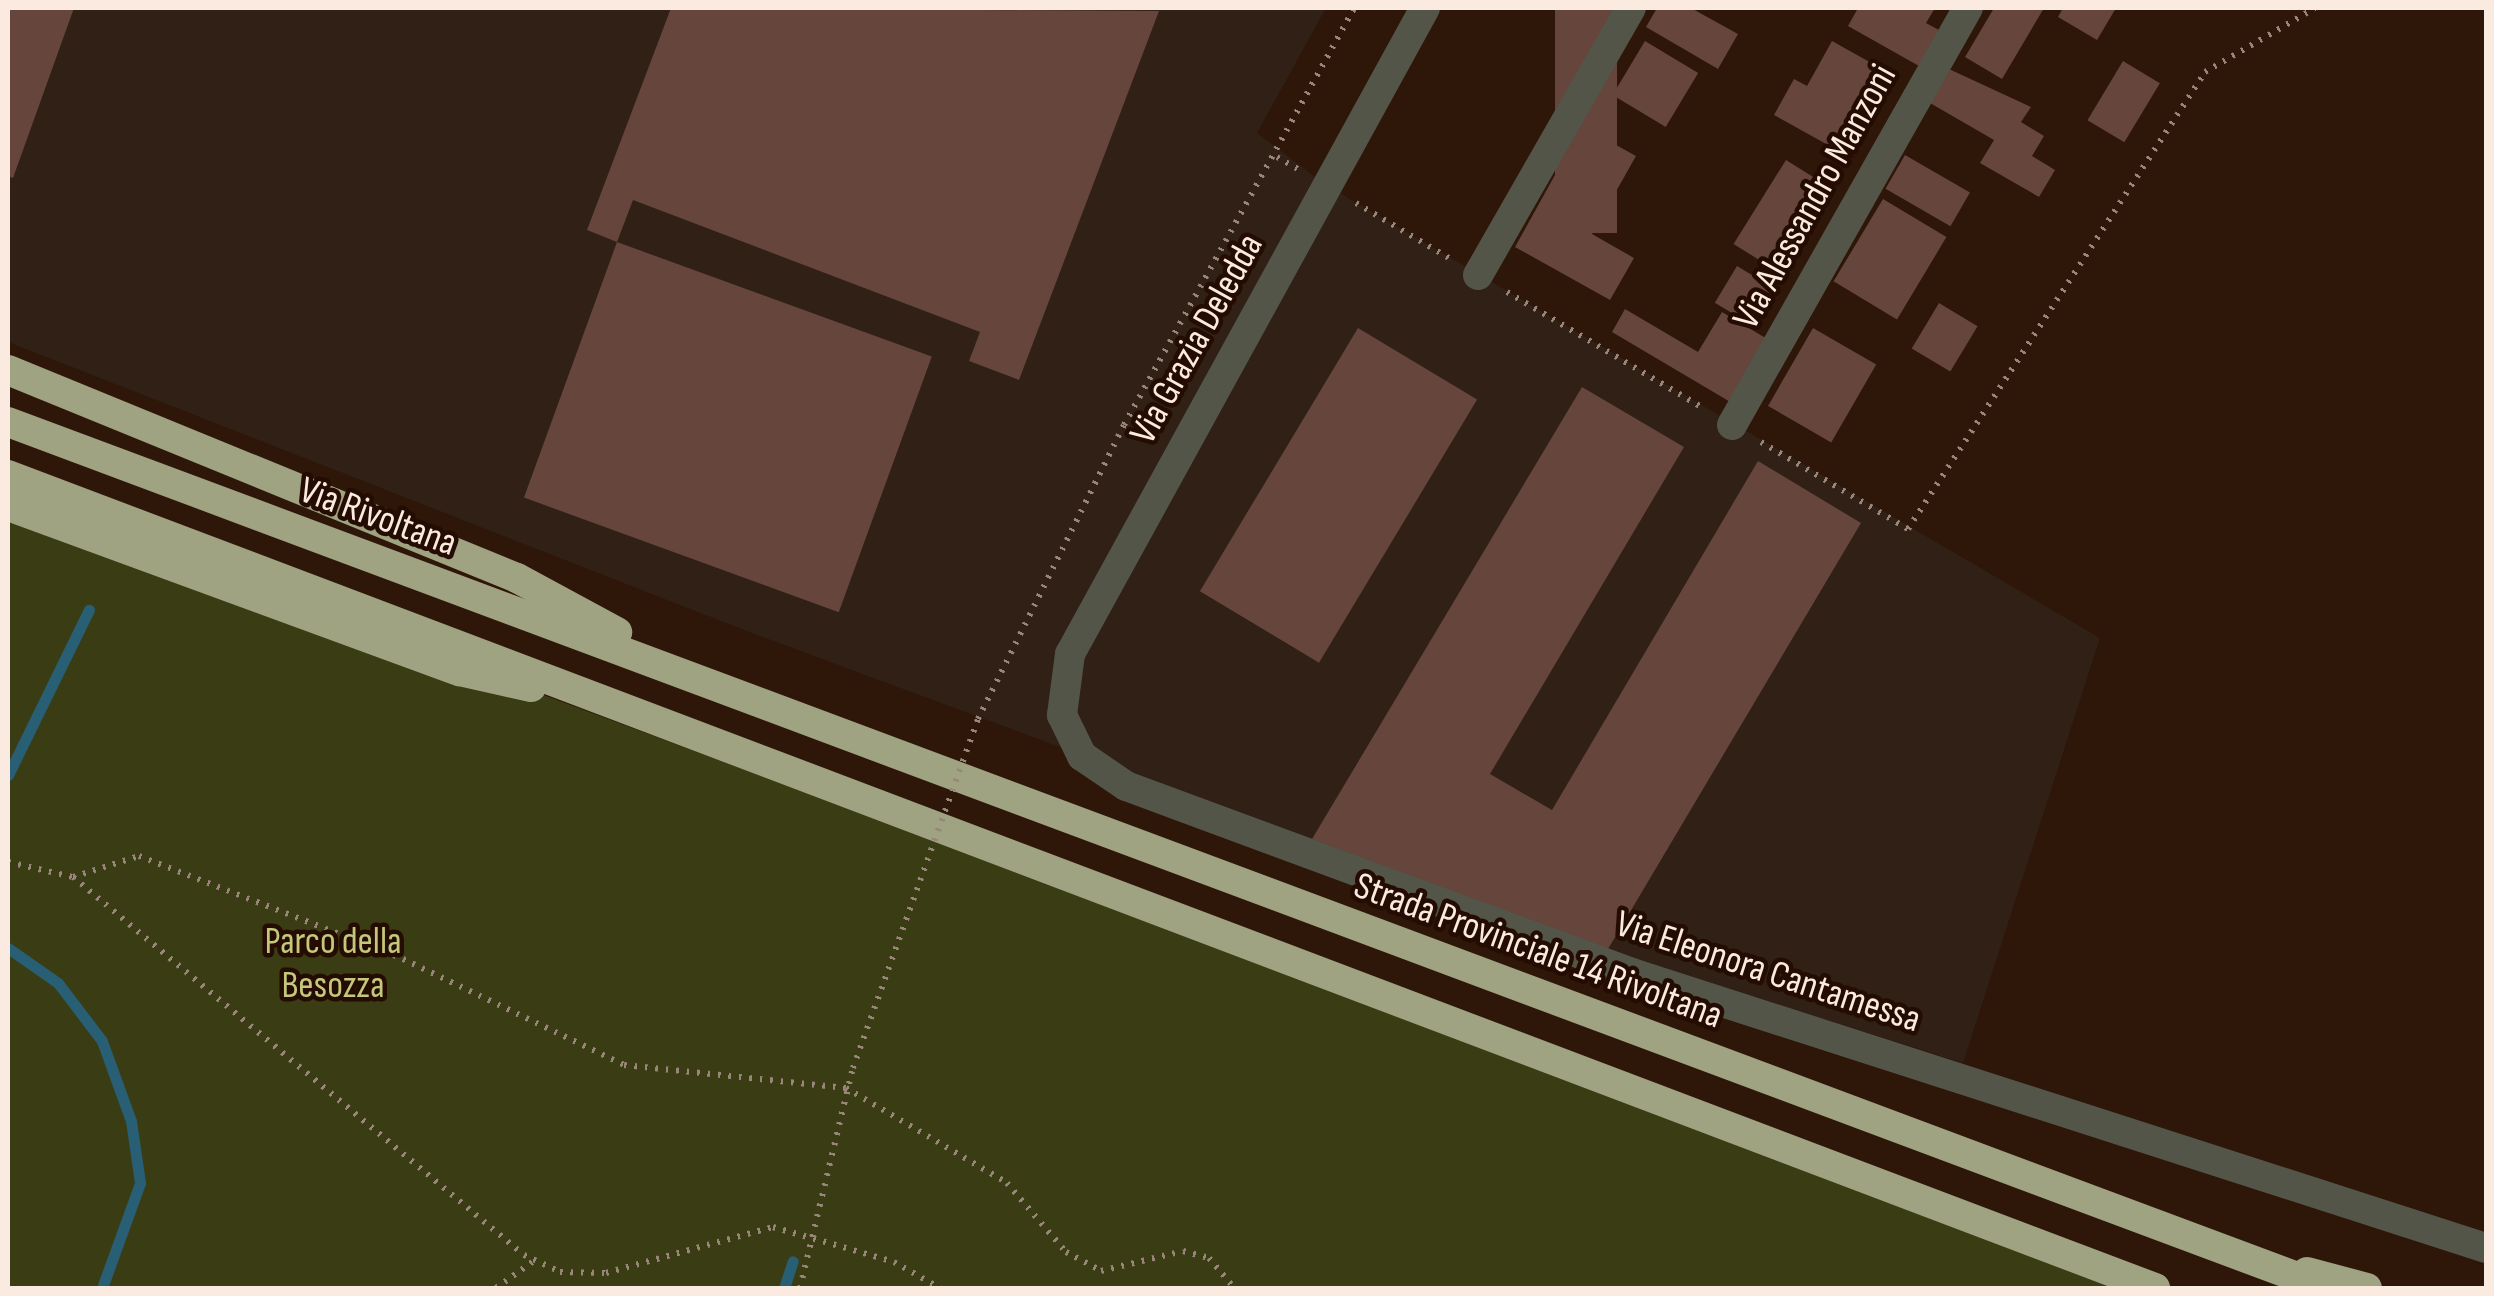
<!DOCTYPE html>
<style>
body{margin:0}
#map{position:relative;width:2494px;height:1296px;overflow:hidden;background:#2e1608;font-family:"Sofia Sans Condensed",sans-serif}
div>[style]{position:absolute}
.industrial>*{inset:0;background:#302016}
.green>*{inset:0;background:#3a3c14}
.stream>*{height:11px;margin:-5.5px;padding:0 5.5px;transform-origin:5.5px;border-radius:5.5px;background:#285f74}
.building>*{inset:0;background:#65453c;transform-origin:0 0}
.path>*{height:6px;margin-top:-3px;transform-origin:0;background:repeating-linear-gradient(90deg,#998579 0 2.5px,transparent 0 10.5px)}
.street>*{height:30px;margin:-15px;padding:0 15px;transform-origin:15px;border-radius:15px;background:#535548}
.highway>*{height:30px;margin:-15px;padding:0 15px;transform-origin:15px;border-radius:15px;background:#9fa382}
.path-bridge>*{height:6px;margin-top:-3px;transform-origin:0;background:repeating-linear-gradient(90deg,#998579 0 2.5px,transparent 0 10.5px)}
span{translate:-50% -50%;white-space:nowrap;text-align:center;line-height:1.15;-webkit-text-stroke:9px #240c02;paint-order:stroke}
.street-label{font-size:38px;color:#fbeae0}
.park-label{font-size:38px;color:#c3c87d}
.frame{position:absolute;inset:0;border:10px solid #fbeae0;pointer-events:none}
</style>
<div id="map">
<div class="industrial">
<i style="clip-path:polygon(8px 8px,1326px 8px,1257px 133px,1326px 185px,2100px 638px,1963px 1063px,1627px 957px,749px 632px,8px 342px)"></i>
</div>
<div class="green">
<i style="clip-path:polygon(8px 496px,2139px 1288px,8px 1288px)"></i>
</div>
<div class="stream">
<i style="left:8px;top:775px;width:184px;rotate:-63.9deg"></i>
<i style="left:8px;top:948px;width:61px;rotate:35deg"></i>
<i style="left:58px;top:983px;width:73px;rotate:52.8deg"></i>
<i style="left:102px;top:1041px;width:85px;rotate:70.1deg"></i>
<i style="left:131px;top:1121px;width:63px;rotate:81.7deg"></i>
<i style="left:140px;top:1183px;width:112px;rotate:109.9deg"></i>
<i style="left:784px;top:1288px;width:28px;rotate:-72deg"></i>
</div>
<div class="building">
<i style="clip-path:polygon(8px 8px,74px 8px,13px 178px,8px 176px)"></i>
<i style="clip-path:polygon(671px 8px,1159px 11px,1019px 380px,969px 361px,980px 332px,633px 200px,617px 242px,587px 230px)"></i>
<i style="left:1555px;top:8px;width:62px;height:225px"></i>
<i style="clip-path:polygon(1657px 8px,1691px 8px,1738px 34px,1718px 69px,1646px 27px)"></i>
<i style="clip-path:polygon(1858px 8px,1935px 8px,1926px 23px,1939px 30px,1919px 66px,1848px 26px)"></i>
<i style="clip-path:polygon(1994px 8px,2044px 8px,2002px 79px,1965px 57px)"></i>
<i style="clip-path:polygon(2063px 8px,2116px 8px,2097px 40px,2058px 17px)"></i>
<i style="left:1645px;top:41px;width:62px;height:63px;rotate:31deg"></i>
<i style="clip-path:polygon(1832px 41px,1891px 74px,1846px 155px,1774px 115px,1794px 79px,1807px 86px)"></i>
<i style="left:2123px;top:61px;width:43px;height:69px;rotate:31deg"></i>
<i style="clip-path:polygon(1949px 69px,2031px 107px,2021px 122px,2044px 136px,2032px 156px,2055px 170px,2039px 197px,1980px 163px,1994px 140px,1930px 103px)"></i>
<i style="clip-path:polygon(1598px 135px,1636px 156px,1592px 234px,1634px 258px,1610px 300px,1515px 247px,1575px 139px,1590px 148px)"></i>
<i style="left:1905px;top:155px;width:75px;height:39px;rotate:30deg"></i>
<i style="left:1786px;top:160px;width:51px;height:99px;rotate:32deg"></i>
<i style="left:1883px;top:199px;width:74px;height:96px;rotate:31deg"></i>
<i style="left:617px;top:242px;width:335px;height:272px;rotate:20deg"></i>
<i style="left:1737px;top:266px;width:45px;height:43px;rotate:31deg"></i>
<i style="left:1939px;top:303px;width:45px;height:53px;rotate:31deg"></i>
<i style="clip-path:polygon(1625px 309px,1698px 352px,1722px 312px,1769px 340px,1732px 403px,1612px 332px)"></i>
<i style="left:1358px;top:328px;width:139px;height:307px;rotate:31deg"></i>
<i style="left:1813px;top:328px;width:73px;height:90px;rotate:30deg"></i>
<i style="clip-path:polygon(1582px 387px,1684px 447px,1490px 774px,1552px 810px,1758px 461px,1861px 523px,1608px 949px,1312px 839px)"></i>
</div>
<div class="path">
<i style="left:1277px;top:157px;width:24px;rotate:30deg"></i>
<i style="left:1356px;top:203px;width:108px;rotate:30.6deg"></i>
<i style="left:1507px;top:292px;width:228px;rotate:30.6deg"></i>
<i style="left:1124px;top:425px;width:476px;rotate:-61.1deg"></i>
<i style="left:1761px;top:442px;width:171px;rotate:30.6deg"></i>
<i style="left:1908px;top:529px;width:545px;rotate:-56.98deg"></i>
<i style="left:2205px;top:72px;width:127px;rotate:-30.2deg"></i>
<i style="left:8px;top:862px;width:67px;rotate:13deg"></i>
<i style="left:73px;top:877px;width:69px;rotate:-17.7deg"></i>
<i style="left:139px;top:856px;width:283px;rotate:21.3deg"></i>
<i style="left:403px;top:959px;width:245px;rotate:25.6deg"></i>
<i style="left:624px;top:1065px;width:223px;rotate:5.9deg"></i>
<i style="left:846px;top:1088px;width:187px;rotate:30.5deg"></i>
<i style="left:1007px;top:1183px;width:91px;rotate:49.5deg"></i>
<i style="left:1066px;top:1252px;width:40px;rotate:28deg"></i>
<i style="left:1101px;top:1271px;width:84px;rotate:-13.7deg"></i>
<i style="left:1183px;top:1251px;width:27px;rotate:15deg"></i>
<i style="left:1209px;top:1258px;width:39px;rotate:50deg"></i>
<i style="left:73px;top:877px;width:588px;rotate:39.97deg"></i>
<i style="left:524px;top:1255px;width:40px;rotate:25deg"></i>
<i style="left:560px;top:1272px;width:46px;rotate:1.2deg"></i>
<i style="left:606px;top:1273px;width:173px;rotate:-15.4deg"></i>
<i style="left:773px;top:1227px;width:126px;rotate:16.1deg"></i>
<i style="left:894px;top:1262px;width:53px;rotate:29.5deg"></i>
<i style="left:496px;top:1288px;width:48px;rotate:-35.7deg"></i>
<i style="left:800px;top:1288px;width:226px;rotate:-76.5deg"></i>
</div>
<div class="street">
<i style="left:1425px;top:8px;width:737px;rotate:118.79deg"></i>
<i style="left:1070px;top:654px;width:62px;rotate:97.5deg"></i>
<i style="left:1062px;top:715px;width:46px;rotate:64deg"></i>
<i style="left:1082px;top:756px;width:53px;rotate:34.3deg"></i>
<i style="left:1126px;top:786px;width:539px;rotate:20.28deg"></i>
<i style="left:1632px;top:973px;width:897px;rotate:17.85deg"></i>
<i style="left:1478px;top:275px;width:308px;rotate:-60.2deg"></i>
<i style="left:1732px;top:425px;width:479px;rotate:-60.5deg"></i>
</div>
<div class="highway">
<i style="left:8px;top:370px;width:550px;rotate:22.23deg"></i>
<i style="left:517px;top:578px;width:114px;rotate:28.4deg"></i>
<i style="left:8px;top:422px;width:2475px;rotate:20.48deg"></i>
<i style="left:8px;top:475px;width:2296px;rotate:20.74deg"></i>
<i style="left:8px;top:506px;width:481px;rotate:20.1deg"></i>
<i style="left:460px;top:671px;width:73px;rotate:12.7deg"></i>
<i style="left:2307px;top:1272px;width:62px;rotate:14.9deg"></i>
</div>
<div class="path-bridge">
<i style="left:853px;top:1068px;width:371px;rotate:-70.3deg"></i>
<i style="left:978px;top:719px;width:328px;rotate:-63.6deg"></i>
</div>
<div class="street-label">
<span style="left:1815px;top:197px;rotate:-61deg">Via Alessandro Manzoni</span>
<span style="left:1197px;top:339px;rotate:-61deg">Via Grazia Deledda</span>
<span style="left:378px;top:517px;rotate:20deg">Via Rivoltana</span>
<span style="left:1538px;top:951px;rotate:20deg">Strada Provinciale 14 Rivoltana</span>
<span style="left:1768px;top:972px;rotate:18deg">Via Eleonora Cantamessa</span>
</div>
<div class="park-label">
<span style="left:333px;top:964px">Parco della<br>Besozza</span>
</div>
<div class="frame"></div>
</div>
